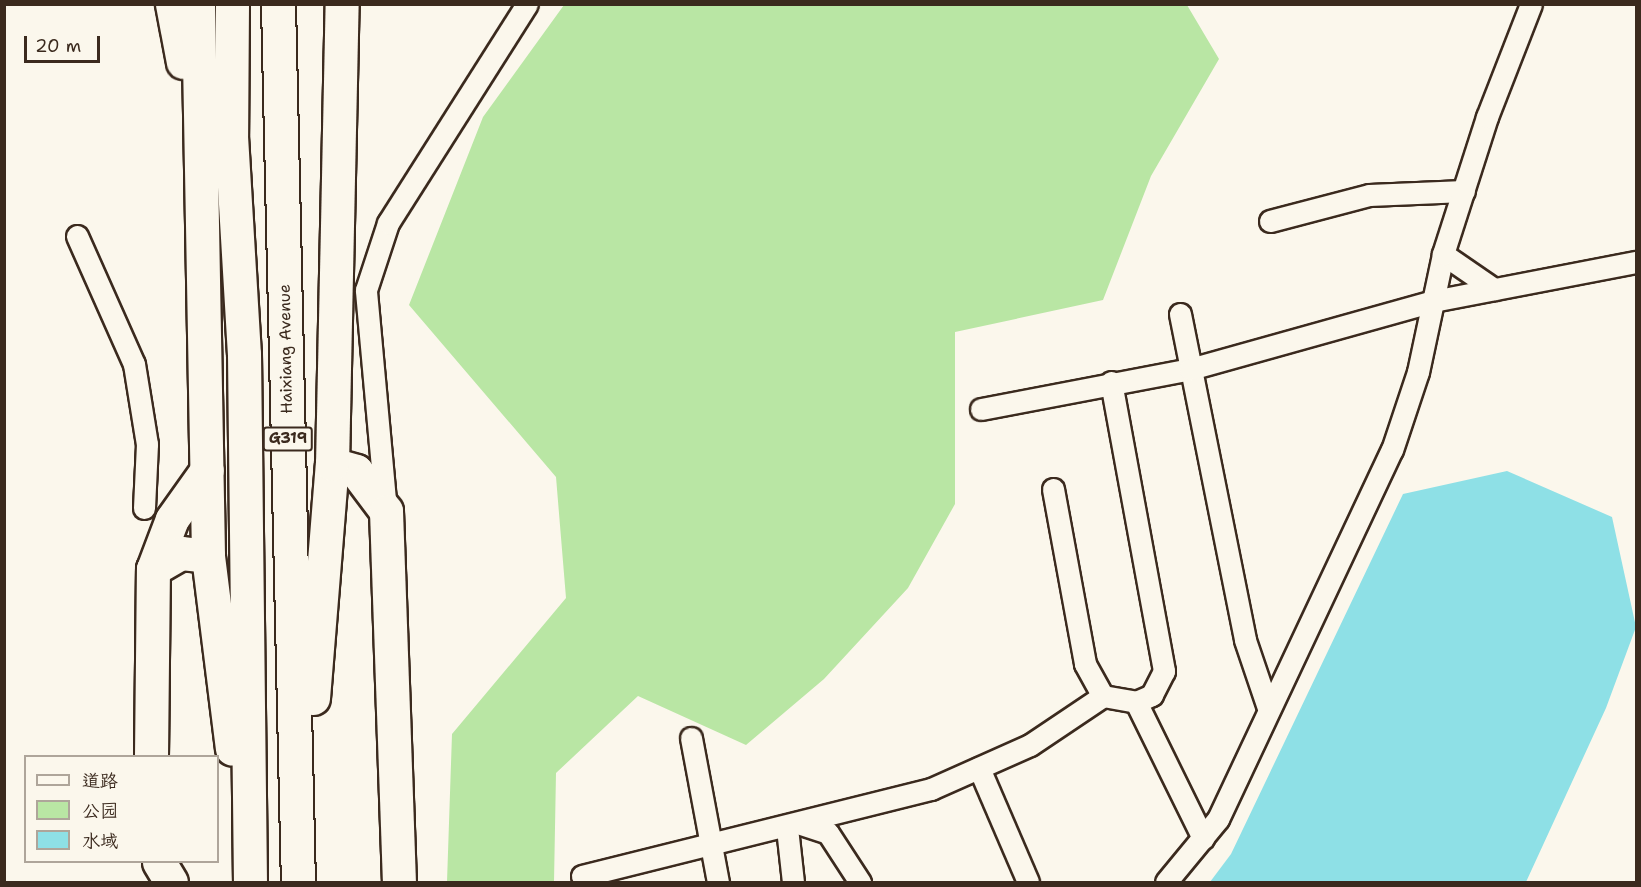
<!DOCTYPE html>
<meta charset="utf-8">
<style>
body{margin:0}
#map{position:relative;width:1641px;height:887px;overflow:hidden;background:#fbf7ec;font-family:"Shantell Sans","LXGW WenKai TC",sans-serif}
div>[style]{position:absolute}
.green>*{inset:0;background:#b9e6a4}
.water>*{inset:0;background:#8ee0e6}
.roads{filter:drop-shadow(2px 0 #3b2a1e) drop-shadow(-2px 0 #3b2a1e) drop-shadow(0 2px #3b2a1e) drop-shadow(0 -2px #3b2a1e)}
.minor>*{height:21px;margin:-10.5px;padding:0 10.5px;transform-origin:10.5px;border-radius:10.5px;background:#fbf7ec}
.trunk>*{height:33px;margin:-16.5px;padding:0 16.5px;transform-origin:16.5px;border-radius:16.5px;background:#fbf7ec}
span{translate:-50% -50%;white-space:nowrap;text-align:center;line-height:1.15;-webkit-text-stroke:4.5px #fbf7ec;paint-order:stroke}
.shield-label span{padding:2px 4px;background:#fbf7ec;border:2px solid;border-radius:4px;-webkit-text-stroke-width:0}
.shield-label{font-size:15px;color:#3b2a1e;font-weight:700}
.street-label{font-size:16px;color:#3b2a1e}
.frame{position:absolute;inset:0;border:6px solid #3b2a1e;pointer-events:none}
.legend{position:absolute;left:24px;top:755px;width:195px;height:108px;box-sizing:border-box;background:#fbf7ec;border:2px solid #aea59a;margin:0;padding:8px 10px;list-style:none;font-size:18px;color:#3b2a1e}
.legend li{display:flex;align-items:center;gap:12px;height:30px}
.legend b{width:30px;border:2px solid #aea59a}
.scale{position:absolute;left:24px;top:36px;width:76px;height:27px;box-sizing:border-box;border:3px solid #3b2a1e;border-top:0;padding-left:8px;font-size:18px;line-height:21px;white-space:nowrap;color:#3b2a1e;-webkit-text-stroke:4px #fbf7ec;paint-order:stroke}
</style>
<div id="map">
<div class="green">
<i style="clip-path:polygon(564px 5px,1187px 5px,1219px 59px,1151px 176px,1103px 300px,955px 332px,955px 504px,908px 588px,824px 679px,746px 745px,638px 696px,556px 773px,554px 882px,447px 882px,452px 734px,566px 598px,556px 477px,409px 305px,483px 117px)"></i>
</div>
<div class="water">
<i style="clip-path:polygon(1507px 471px,1612px 517px,1636px 627px,1606px 708px,1526px 882px,1210px 882px,1231px 854px,1403px 494px)"></i>
</div>
<div class="roads">
<div class="minor">
<i style="left:1270px;top:221px;width:102px;rotate:-14.7deg"></i>
<i style="left:1369px;top:195px;width:95px;rotate:-2.4deg"></i>
<i style="left:77px;top:236px;width:140px;rotate:66deg"></i>
<i style="left:134px;top:364px;width:81px;rotate:80.8deg"></i>
<i style="left:147px;top:444px;width:64px;rotate:92.7deg"></i>
<i style="left:1443px;top:254px;width:62px;rotate:34.5deg"></i>
<i style="left:1180px;top:314px;width:332px;rotate:78.7deg"></i>
<i style="left:1245px;top:640px;width:72px;rotate:71.3deg"></i>
<i style="left:1111px;top:382px;width:294px;rotate:79.6deg"></i>
<i style="left:1164px;top:671px;width:27px;rotate:117deg"></i>
<i style="left:1152px;top:695px;width:17px;rotate:156deg"></i>
<i style="left:1136px;top:702px;width:152px;rotate:63.8deg"></i>
<i style="left:981px;top:409px;width:213px;rotate:-10.8deg"></i>
<i style="left:1190px;top:369px;width:252px;rotate:-15.6deg"></i>
<i style="left:1433px;top:301px;width:207px;rotate:-10.9deg"></i>
<i style="left:1053px;top:489px;width:178px;rotate:79.6deg"></i>
<i style="left:1085px;top:664px;width:37px;rotate:61deg"></i>
<i style="left:1103px;top:696px;width:34px;rotate:10deg"></i>
<i style="left:386px;top:511px;width:222px;rotate:-95.2deg"></i>
<i style="left:366px;top:290px;width:71px;rotate:-71.8deg"></i>
<i style="left:388px;top:223px;width:259px;rotate:-57.6deg"></i>
<i style="left:691px;top:738px;width:147px;rotate:79.4deg"></i>
<i style="left:979px;top:768px;width:124px;rotate:66.7deg"></i>
<i style="left:801px;top:824px;width:28px;rotate:18deg"></i>
<i style="left:828px;top:833px;width:59px;rotate:56.9deg"></i>
<i style="left:787px;top:828px;width:54px;rotate:83.7deg"></i>
<i style="left:582px;top:876px;width:360px;rotate:-14deg"></i>
<i style="left:931px;top:789px;width:108px;rotate:-24deg"></i>
<i style="left:1030px;top:745px;width:88px;rotate:-33.9deg"></i>
<i style="left:1166px;top:882px;width:82px;rotate:-50.5deg"></i>
<i style="left:1218px;top:819px;width:408px;rotate:-64.8deg"></i>
<i style="left:1392px;top:450px;width:82px;rotate:-71.6deg"></i>
<i style="left:1418px;top:372px;width:121px;rotate:-78deg"></i>
<i style="left:1443px;top:254px;width:144px;rotate:-72.2deg"></i>
<i style="left:1487px;top:117px;width:121px;rotate:-68.7deg"></i>
</div>
<div class="trunk">
<i style="left:172px;top:4px;width:59px;rotate:79.3deg"></i>
<i style="left:198px;top:4px;width:552px;rotate:88.96deg"></i>
<i style="left:208px;top:556px;width:194px;rotate:82.9deg"></i>
<i style="left:232px;top:4px;width:132px;rotate:90.4deg"></i>
<i style="left:231px;top:136px;width:218px;rotate:86.6deg"></i>
<i style="left:244px;top:354px;width:528px;rotate:89.35deg"></i>
<i style="left:278px;top:4px;width:878px;rotate:88.7deg"></i>
<i style="left:332px;top:464px;width:25px;rotate:16deg"></i>
<i style="left:356px;top:471px;width:50px;rotate:53.1deg"></i>
<i style="left:386px;top:511px;width:371px;rotate:88deg"></i>
<i style="left:153px;top:569px;width:53px;rotate:-69.2deg"></i>
<i style="left:172px;top:519px;width:60px;rotate:-54.5deg"></i>
<i style="left:313px;top:698px;width:235px;rotate:-85.4deg"></i>
<i style="left:332px;top:464px;width:460px;rotate:-88.8deg"></i>
<i style="left:151px;top:756px;width:187px;rotate:-89.4deg"></i>
<i style="left:153px;top:569px;width:32px;rotate:-30deg"></i>
<i style="left:181px;top:553px;width:27px;rotate:6deg"></i>
<i style="left:159px;top:862px;width:23px;rotate:59deg"></i>
</div>
</div>
<div class="shield-label">
<span style="left:288px;top:439px">G319</span>
</div>
<div class="street-label">
<span style="left:286px;top:349px;rotate:-91deg">Haixiang Avenue</span>
</div>
<div class="frame"></div>
<ul class="legend">
<li><b style="height:8px;background:#fbf7ec"></b>道路</li>
<li><b style="height:16px;background:#b9e6a4"></b>公园</li>
<li><b style="height:16px;background:#8ee0e6"></b>水域</li>
</ul>
<div class="scale">20 m</div>
</div>
